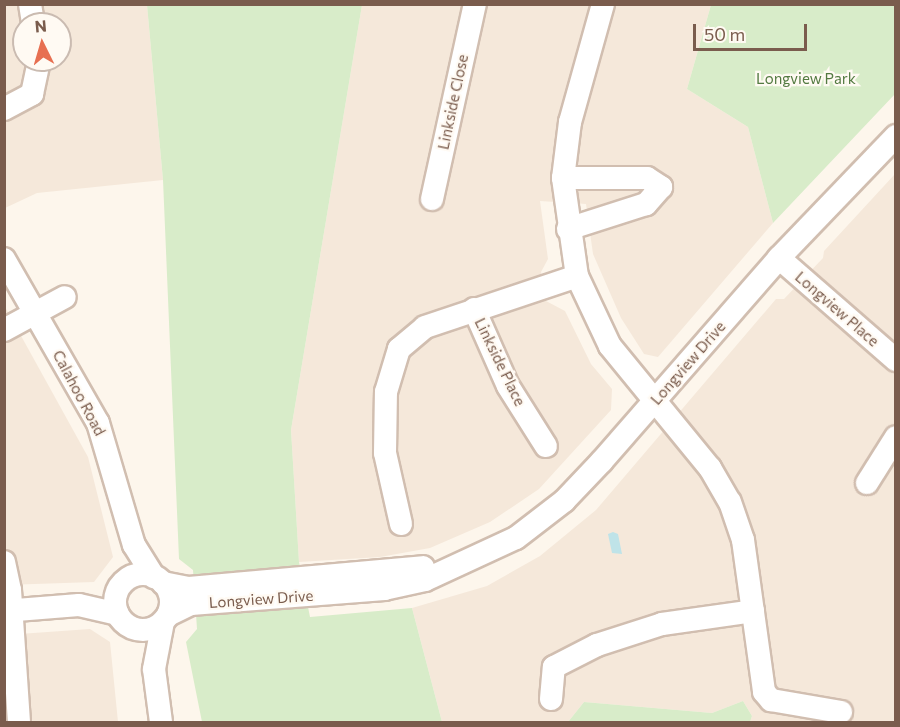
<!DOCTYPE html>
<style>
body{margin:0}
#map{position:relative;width:900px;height:727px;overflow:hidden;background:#fdf6ec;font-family:Commissioner,sans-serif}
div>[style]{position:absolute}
.residential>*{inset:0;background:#f5e8da}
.green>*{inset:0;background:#d8ecc9}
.water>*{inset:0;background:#bfe3e8}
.roads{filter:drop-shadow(2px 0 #d1beb0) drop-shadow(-2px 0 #d1beb0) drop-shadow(0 2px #d1beb0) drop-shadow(0 -2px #d1beb0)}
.minor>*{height:22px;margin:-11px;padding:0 11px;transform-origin:11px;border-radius:11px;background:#fff}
.minor>.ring{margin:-11px;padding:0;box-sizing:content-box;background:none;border:22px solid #fff;border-radius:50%}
span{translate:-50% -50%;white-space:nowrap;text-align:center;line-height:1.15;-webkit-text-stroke:4.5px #fffaf3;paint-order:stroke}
.park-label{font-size:15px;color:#537a41}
.street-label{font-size:15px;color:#7a5c4d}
.frame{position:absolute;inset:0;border:6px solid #7a5c4d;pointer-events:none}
.north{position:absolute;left:12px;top:12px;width:60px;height:60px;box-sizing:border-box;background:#fffaf3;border:2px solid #cabbb1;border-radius:50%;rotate:355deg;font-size:16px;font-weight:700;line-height:24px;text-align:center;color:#7a5c4d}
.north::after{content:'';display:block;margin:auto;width:21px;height:27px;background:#e76f51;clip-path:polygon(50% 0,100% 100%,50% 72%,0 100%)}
.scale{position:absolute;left:693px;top:24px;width:114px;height:27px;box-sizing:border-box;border:3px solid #7a5c4d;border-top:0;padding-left:8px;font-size:18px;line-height:21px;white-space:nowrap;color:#7a5c4d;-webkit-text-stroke:4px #fffaf3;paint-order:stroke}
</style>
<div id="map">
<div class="residential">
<i style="clip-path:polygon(evenodd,4px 5px,147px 5px,163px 180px,37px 193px,5px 208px,4px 5px,24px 24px,60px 24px,60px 60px,24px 60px,24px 24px)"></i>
<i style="clip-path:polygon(362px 5px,711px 5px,687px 89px,748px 127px,773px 223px,658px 357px,644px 354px,621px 318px,593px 254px,586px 204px,540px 201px,548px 259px,541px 272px,546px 301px,565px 311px,591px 364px,612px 389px,611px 410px,539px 489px,490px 522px,430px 548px,380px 557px,299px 562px,291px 430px)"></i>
<i style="clip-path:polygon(895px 174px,895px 722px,750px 722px,752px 716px,743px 701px,712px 713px,584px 702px,568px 722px,442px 722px,412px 608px,487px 586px,540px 556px,596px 510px,776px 299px,784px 299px,823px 258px,824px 251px)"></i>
<i style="clip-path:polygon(4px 305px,88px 457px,113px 557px,94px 582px,5px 585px)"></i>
<i style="clip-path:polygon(90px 629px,110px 642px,118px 722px,5px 722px,5px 635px)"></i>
</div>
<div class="green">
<i style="clip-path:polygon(147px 5px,362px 5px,291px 430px,299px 562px,310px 617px,412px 608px,442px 722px,202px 722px,186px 642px,197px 629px,193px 570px,179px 559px,163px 180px)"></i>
<i style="clip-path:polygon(711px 5px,895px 5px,895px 94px,773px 223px,748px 127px,687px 89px)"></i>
<i style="clip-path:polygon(743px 701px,752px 716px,750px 722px,568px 722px,584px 702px,712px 713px)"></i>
</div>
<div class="water">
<i style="clip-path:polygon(613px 532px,618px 534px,622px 554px,612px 553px,608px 534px)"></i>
</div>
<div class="roads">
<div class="minor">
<i style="left:30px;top:4px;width:20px;rotate:81deg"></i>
<i style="left:603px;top:4px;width:123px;rotate:105.6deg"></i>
<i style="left:570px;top:122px;width:56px;rotate:97.1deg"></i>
<i style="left:563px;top:178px;width:99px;rotate:81.9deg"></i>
<i style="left:577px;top:276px;width:77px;rotate:64.8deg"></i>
<i style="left:610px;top:346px;width:158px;rotate:50.7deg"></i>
<i style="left:710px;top:468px;width:39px;rotate:60deg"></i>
<i style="left:730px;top:502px;width:40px;rotate:71.1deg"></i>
<i style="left:743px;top:540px;width:153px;rotate:82.1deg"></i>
<i style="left:764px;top:692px;width:11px;rotate:49deg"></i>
<i style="left:771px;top:700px;width:71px;rotate:9.7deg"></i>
<i style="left:4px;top:109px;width:32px;rotate:-28deg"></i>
<i style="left:32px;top:94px;width:35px;rotate:-78deg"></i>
<i style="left:563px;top:178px;width:84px"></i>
<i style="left:647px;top:178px;width:17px;rotate:33deg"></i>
<i style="left:661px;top:187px;width:23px;rotate:131deg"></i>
<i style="left:646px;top:204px;width:82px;rotate:162.2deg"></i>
<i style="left:432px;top:199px;width:200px;rotate:-77.6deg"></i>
<i style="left:779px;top:258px;width:155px;rotate:41.1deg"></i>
<i style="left:4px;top:259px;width:189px;rotate:60.2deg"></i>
<i style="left:98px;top:423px;width:127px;rotate:73.6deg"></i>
<i style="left:134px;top:545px;width:38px;rotate:58deg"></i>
<i style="left:474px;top:309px;width:84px;rotate:66.2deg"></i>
<i style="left:508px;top:386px;width:71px;rotate:57.7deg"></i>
<i style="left:4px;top:330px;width:69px;rotate:-28.4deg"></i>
<i style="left:867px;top:483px;width:54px;rotate:-57.8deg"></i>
<i style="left:401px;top:524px;width:73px;rotate:-102.7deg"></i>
<i style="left:385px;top:453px;width:61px;rotate:-89.1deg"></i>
<i style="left:386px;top:392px;width:45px;rotate:-73.2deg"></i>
<i style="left:399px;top:349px;width:34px;rotate:-40deg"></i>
<i style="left:425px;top:327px;width:160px;rotate:-18.5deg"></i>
<i style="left:4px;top:562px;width:29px;rotate:78deg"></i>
<i style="left:10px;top:590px;width:132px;rotate:86.1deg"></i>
<i class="ring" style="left:115px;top:574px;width:34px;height:34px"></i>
<i style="left:163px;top:583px;width:26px;rotate:11deg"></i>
<i style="left:189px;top:588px;width:235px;rotate:-5.1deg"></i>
<i style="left:4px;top:611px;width:75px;rotate:-4.6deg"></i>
<i style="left:79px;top:605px;width:40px;rotate:13deg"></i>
<i style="left:168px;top:615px;width:25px;rotate:-26deg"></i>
<i style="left:191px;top:604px;width:194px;rotate:-4.4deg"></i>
<i style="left:384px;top:589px;width:42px;rotate:-12.4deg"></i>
<i style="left:425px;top:580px;width:100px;rotate:-24.8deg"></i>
<i style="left:516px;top:538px;width:61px;rotate:-37.6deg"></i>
<i style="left:564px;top:501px;width:55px;rotate:-46.5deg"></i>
<i style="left:602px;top:461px;width:269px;rotate:-48.9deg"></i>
<i style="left:779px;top:258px;width:169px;rotate:-46.2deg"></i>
<i style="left:551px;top:699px;width:32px;rotate:-85deg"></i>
<i style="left:554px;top:667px;width:48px;rotate:-27.1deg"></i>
<i style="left:597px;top:645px;width:68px;rotate:-17.9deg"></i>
<i style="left:662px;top:624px;width:92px;rotate:-8.1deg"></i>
<i style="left:161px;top:722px;width:53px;rotate:-97.5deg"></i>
<i style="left:154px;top:669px;width:48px;rotate:-79.2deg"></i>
</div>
</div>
<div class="park-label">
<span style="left:806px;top:79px">Longview Park</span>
</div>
<div class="street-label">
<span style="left:453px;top:102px;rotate:-78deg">Linkside Close</span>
<span style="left:837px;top:309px;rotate:41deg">Longview Place</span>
<span style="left:500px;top:362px;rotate:64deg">Linkside Place</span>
<span style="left:688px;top:363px;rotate:-49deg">Longview Drive</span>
<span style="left:79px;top:393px;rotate:62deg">Calahoo Road</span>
<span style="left:261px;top:599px;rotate:-4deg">Longview Drive</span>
</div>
<div class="frame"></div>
<div class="north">N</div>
<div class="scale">50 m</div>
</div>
